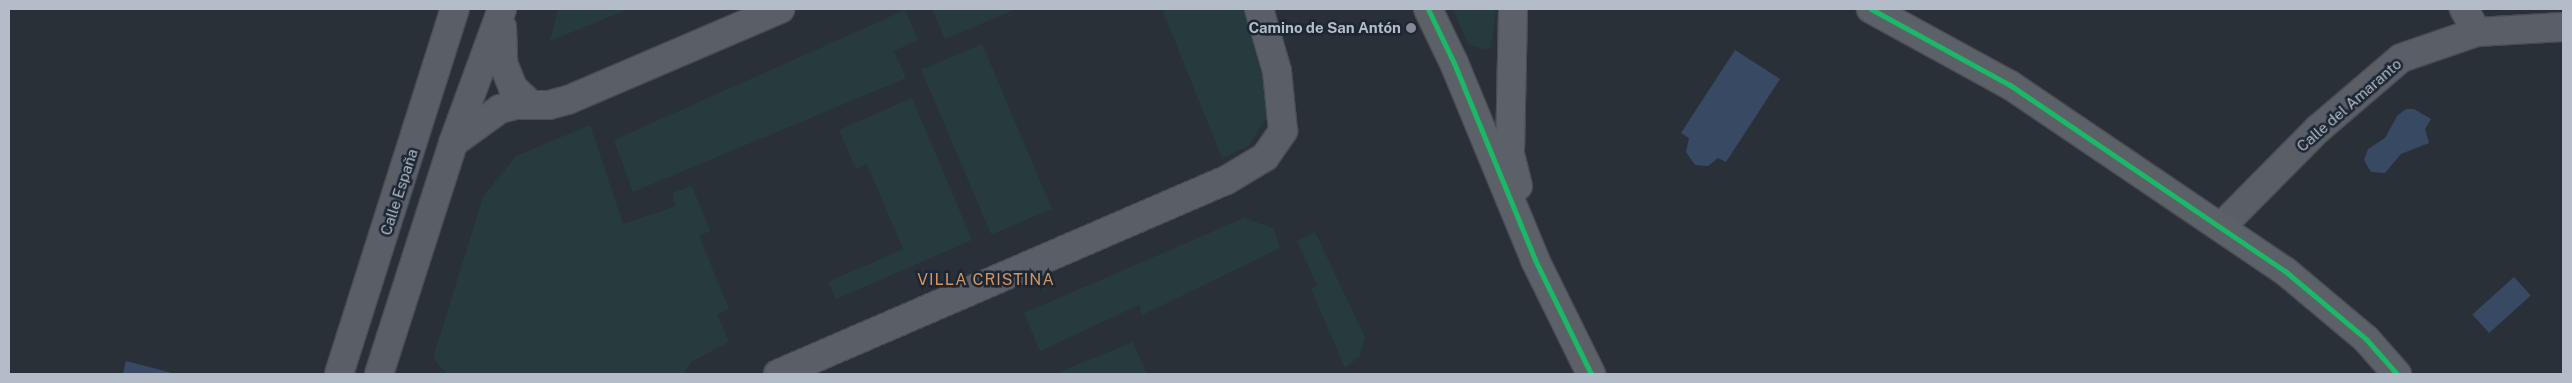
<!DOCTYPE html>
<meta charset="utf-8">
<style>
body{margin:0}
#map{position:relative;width:2572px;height:383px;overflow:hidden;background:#2a3038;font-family:"Public Sans",sans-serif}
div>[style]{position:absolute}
.green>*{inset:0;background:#273a3e;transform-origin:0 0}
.water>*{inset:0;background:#384963;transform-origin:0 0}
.roads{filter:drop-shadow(1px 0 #484c53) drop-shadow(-1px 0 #484c53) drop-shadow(0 1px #484c53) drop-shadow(0 -1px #484c53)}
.minor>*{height:28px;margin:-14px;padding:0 14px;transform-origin:14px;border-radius:14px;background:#5a5e66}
.major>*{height:28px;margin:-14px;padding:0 14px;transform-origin:14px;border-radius:14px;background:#5c6168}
.bus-1>*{height:5px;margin:-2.5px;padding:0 2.5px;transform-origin:2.5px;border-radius:2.5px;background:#1ab867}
.dots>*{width:14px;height:14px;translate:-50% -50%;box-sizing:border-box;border:2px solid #1d2633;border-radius:50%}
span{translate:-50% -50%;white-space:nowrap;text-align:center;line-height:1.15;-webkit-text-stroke:5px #1d2633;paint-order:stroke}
.poi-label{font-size:15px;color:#b4bcc9;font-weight:700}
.right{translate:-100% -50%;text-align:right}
.street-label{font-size:15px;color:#b4bcc9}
.neighbourhood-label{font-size:16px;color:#d59563;letter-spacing:1px}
.frame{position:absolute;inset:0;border:10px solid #b4bcc9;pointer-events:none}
</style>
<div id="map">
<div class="green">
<i style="clip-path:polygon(558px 9px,629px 9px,550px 41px)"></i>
<i style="clip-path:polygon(932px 9px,1016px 9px,945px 39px)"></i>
<i style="clip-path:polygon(1162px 9px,1243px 9px,1266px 91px,1266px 118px,1249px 146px,1222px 158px)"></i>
<i style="clip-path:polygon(1453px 9px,1496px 9px,1491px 47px,1485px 50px,1468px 44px)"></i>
<i style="clip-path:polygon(905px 10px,918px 40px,894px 51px,906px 78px,633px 192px,614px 140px)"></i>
<i style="left:982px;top:44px;width:179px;height:66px;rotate:67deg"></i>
<i style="clip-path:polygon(912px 98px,972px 240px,836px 299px,828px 282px,903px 249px,867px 164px,856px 169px,839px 130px)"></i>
<i style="clip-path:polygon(590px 125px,623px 224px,676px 206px,672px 193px,692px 186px,710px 231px,699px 236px,729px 309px,717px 314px,729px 342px,691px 362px,683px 374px,447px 374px,433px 358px,483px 197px,516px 156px)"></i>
<i style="clip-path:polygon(1244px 218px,1273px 228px,1280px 248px,1142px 315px,1139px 305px,1040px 351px,1024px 313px)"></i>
<i style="clip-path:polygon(1315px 232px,1365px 337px,1360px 356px,1345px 368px,1311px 289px,1317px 285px,1297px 241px)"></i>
<i style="clip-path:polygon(1133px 342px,1147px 374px,1054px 374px)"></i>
</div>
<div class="water">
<i style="clip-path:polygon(1735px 50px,1780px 79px,1726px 162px,1718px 158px,1708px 166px,1695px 165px,1686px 152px,1689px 138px,1681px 133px)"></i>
<i style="clip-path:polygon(2414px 109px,2431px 119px,2425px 129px,2429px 143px,2401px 154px,2385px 173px,2371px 172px,2364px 160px,2368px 149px,2385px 138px,2397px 116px,2406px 109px)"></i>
<i style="left:2514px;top:277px;width:25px;height:56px;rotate:48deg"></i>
<i style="clip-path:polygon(126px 361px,176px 374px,123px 374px)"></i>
</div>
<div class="roads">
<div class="minor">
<i style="left:2464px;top:9px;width:26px;rotate:61deg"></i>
<i style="left:502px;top:27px;width:36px;rotate:88deg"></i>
<i style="left:503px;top:63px;width:27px;rotate:68deg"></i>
<i style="left:513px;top:88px;width:25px;rotate:43deg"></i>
<i style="left:453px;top:143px;width:58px;rotate:-35.9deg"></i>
<i style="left:500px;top:109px;width:16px;rotate:-15deg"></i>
<i style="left:515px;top:105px;width:34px"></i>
<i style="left:549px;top:105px;width:20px;rotate:-15deg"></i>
<i style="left:568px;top:100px;width:231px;rotate:-23.2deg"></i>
<i style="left:2221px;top:227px;width:138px;rotate:-45.3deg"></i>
<i style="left:2318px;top:129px;width:109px;rotate:-40.5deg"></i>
<i style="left:2401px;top:58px;width:80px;rotate:-18.9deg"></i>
<i style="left:2477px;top:32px;width:86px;rotate:-3.3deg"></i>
<i style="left:339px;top:374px;width:383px;rotate:-72.4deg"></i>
<i style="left:379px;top:374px;width:243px;rotate:-72.2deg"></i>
<i style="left:453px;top:143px;width:143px;rotate:-69.9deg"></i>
<i style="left:778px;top:374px;width:487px;rotate:-23.4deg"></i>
<i style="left:1225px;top:181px;width:47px;rotate:-31deg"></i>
<i style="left:1265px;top:157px;width:32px;rotate:-55deg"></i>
<i style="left:1283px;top:131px;width:60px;rotate:-95.7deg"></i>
<i style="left:1277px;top:71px;width:65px;rotate:-106.2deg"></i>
</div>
<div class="major">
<i style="left:1428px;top:9px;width:60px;rotate:64.3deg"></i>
<i style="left:1454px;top:63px;width:213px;rotate:67.6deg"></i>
<i style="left:1535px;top:260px;width:127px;rotate:63.8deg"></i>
<i style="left:1513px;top:9px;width:145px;rotate:91.2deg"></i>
<i style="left:1510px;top:154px;width:33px;rotate:76deg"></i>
<i style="left:1871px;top:9px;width:158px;rotate:28.7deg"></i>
<i style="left:2010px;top:85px;width:332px;rotate:34.1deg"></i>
<i style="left:2285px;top:271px;width:106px;rotate:40deg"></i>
<i style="left:2366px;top:339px;width:47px;rotate:48.5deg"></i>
</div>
</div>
<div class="bus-1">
<i style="left:1428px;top:9px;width:60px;rotate:64.3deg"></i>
<i style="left:1454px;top:63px;width:213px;rotate:67.6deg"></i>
<i style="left:1535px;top:260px;width:127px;rotate:63.8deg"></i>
<i style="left:1871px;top:9px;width:158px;rotate:28.7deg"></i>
<i style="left:2010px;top:85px;width:332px;rotate:34.1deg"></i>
<i style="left:2285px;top:271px;width:106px;rotate:40deg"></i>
<i style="left:2366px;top:339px;width:47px;rotate:48.5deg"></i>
</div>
<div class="dots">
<i style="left:1411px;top:28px;background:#848b96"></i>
</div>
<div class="poi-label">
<span class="right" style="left:1401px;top:28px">Camino de San Antón</span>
</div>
<div class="street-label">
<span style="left:2349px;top:105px;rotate:-41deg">Calle del Amaranto</span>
<span style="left:399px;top:192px;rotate:-72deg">Calle España</span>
</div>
<div class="neighbourhood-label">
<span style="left:986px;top:280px">VILLA CRISTINA</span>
</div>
<div class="frame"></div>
</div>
